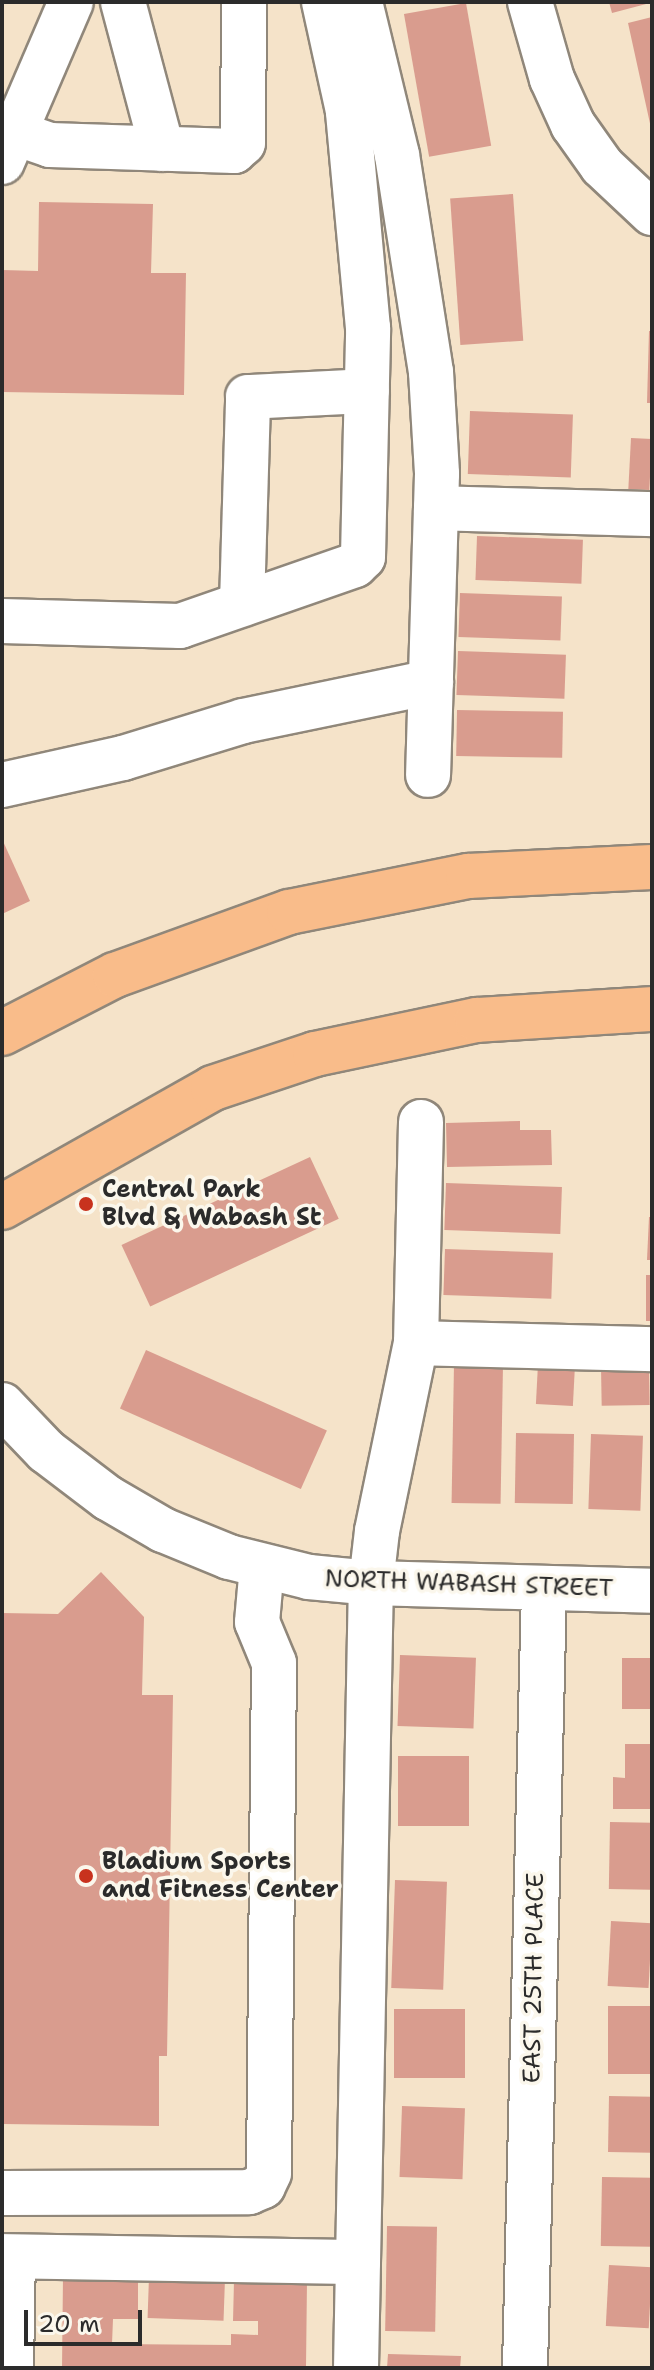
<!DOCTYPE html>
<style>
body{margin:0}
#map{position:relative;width:654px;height:2370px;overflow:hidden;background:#f5e3c9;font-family:"Shantell Sans",sans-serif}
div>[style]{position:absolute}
.building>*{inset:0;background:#d99c8e;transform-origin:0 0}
.roads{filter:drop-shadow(2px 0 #90877a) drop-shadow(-2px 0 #90877a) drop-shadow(0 2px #90877a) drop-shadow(0 -2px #90877a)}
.minor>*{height:44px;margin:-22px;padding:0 22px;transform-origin:22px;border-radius:22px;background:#fff}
.major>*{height:44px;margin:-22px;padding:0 22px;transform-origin:22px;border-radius:22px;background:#f9bc8a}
.dots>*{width:22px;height:22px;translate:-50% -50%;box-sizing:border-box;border:4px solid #fbf7ec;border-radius:50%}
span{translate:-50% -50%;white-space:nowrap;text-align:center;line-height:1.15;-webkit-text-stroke:7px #fbf7ec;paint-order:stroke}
.poi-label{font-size:24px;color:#2b2b2b;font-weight:700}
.left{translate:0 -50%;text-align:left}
.street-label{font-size:24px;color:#2b2b2b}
.frame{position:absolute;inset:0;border:4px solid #2b2b2b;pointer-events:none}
.scale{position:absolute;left:24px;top:2310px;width:118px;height:36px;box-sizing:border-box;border:4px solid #2b2b2b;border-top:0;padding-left:10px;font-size:24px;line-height:28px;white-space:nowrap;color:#2b2b2b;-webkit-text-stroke:6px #fbf7ec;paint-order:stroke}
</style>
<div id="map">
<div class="building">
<i style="clip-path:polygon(609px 2px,650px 2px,650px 3px,612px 13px)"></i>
<i style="left:466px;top:3px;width:145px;height:63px;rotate:80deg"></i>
<i style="clip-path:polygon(652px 17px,652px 128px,651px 128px,628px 23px)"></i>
<i style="left:513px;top:194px;width:147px;height:63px;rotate:86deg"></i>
<i style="clip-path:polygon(39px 202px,153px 204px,151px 273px,186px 273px,184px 395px,2px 392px,2px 270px,38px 271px)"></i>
<i style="clip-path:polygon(649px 331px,652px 331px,652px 403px,647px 403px)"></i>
<i style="left:470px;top:411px;width:103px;height:63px;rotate:2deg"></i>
<i style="left:631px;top:438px;width:21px;height:51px;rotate:3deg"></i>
<i style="left:477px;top:536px;width:106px;height:44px;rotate:2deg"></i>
<i style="left:460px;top:593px;width:102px;height:44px;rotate:2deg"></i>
<i style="left:458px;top:651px;width:108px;height:44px;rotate:2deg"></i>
<i style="left:457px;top:710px;width:106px;height:46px;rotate:1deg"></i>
<i style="clip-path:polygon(2px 839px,30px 901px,2px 914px)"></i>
<i style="clip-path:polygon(520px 1121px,520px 1130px,551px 1130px,552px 1165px,447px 1167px,446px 1123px)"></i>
<i style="left:310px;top:1157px;width:68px;height:208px;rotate:65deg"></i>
<i style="left:446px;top:1183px;width:116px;height:47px;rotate:2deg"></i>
<i style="clip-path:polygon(649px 1217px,652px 1217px,652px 1260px,647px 1260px)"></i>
<i style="left:445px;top:1249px;width:108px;height:46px;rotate:2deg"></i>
<i style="left:646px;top:1275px;width:6px;height:46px"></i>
<i style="left:146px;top:1350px;width:198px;height:64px;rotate:24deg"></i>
<i style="left:454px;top:1364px;width:49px;height:139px;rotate:1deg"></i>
<i style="left:538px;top:1364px;width:37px;height:40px;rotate:3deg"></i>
<i style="left:649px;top:1366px;width:39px;height:48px;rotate:89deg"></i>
<i style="left:516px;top:1433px;width:58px;height:70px;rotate:1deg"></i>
<i style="left:591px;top:1434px;width:52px;height:75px;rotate:2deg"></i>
<i style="clip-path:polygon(101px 1572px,144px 1617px,142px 1695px,173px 1695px,167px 2056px,159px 2056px,159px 2126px,2px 2124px,2px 1613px,58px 1614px)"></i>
<i style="left:400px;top:1655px;width:76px;height:71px;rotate:2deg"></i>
<i style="left:622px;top:1658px;width:30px;height:51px"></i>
<i style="clip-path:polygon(625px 1744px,652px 1744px,652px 1809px,613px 1809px,613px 1777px,625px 1778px)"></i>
<i style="left:398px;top:1756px;width:71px;height:70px"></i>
<i style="left:610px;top:1822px;width:42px;height:67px;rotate:1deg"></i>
<i style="left:395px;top:1880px;width:52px;height:108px;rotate:2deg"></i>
<i style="left:611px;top:1921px;width:41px;height:65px;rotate:3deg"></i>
<i style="left:608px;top:2006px;width:44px;height:68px"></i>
<i style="left:394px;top:2009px;width:71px;height:69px"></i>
<i style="left:609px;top:2096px;width:43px;height:56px;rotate:1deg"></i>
<i style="left:402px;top:2106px;width:63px;height:71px;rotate:2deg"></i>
<i style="left:602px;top:2177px;width:50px;height:69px;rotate:1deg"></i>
<i style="left:387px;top:2226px;width:50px;height:105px;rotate:1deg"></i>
<i style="left:609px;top:2265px;width:43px;height:61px;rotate:3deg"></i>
<i style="clip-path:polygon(63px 2276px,138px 2277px,138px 2319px,113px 2319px,112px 2344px,231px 2345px,231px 2334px,258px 2335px,258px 2321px,233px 2321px,234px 2281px,307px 2281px,306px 2368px,62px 2368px)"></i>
<i style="left:149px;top:2277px;width:76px;height:41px;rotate:2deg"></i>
<i style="clip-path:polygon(388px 2354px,461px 2356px,460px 2368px,387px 2368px)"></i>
</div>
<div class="roads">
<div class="minor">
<i style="left:123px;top:2px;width:152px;rotate:75.1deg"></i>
<i style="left:360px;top:2px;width:157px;rotate:76.4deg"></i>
<i style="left:397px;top:155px;width:220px;rotate:81.1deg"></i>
<i style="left:431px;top:372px;width:102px;rotate:86.6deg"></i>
<i style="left:437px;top:474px;width:301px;rotate:91.7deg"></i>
<i style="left:530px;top:2px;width:80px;rotate:74.1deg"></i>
<i style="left:552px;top:79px;width:51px;rotate:65.5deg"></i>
<i style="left:573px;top:125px;width:50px;rotate:54.7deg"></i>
<i style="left:602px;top:166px;width:69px;rotate:43.2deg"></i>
<i style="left:15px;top:133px;width:37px;rotate:19deg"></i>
<i style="left:50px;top:145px;width:184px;rotate:1.9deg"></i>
<i style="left:234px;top:151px;width:12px;rotate:-42deg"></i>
<i style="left:243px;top:143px;width:141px;rotate:-89.6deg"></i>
<i style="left:2px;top:162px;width:174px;rotate:-66.7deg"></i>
<i style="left:436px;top:508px;width:216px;rotate:1.6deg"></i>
<i style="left:242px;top:604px;width:207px;rotate:-88.3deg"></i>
<i style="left:248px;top:397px;width:119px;rotate:-2.9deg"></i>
<i style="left:2px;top:621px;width:178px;rotate:1.6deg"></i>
<i style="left:180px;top:626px;width:185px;rotate:-19.2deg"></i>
<i style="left:355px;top:565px;width:11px;rotate:-45deg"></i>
<i style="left:363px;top:557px;width:229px;rotate:-88.7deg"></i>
<i style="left:368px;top:328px;width:218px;rotate:-95.3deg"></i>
<i style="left:348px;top:111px;width:112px;rotate:-102.4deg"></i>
<i style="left:2px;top:785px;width:124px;rotate:-12.6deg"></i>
<i style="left:123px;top:758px;width:126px;rotate:-17.1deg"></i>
<i style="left:243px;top:721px;width:192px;rotate:-11.7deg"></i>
<i style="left:416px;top:1343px;width:236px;rotate:1.5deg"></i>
<i style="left:2px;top:1405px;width:64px;rotate:46.3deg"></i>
<i style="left:46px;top:1451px;width:78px;rotate:37.2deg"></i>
<i style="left:108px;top:1498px;width:64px;rotate:30.2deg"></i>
<i style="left:163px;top:1530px;width:71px;rotate:22.2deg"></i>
<i style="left:229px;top:1557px;width:82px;rotate:14deg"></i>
<i style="left:309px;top:1577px;width:62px;rotate:5.5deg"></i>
<i style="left:371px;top:1583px;width:281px;rotate:1.6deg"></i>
<i style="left:2px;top:2193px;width:247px;rotate:-0.2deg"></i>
<i style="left:249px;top:2192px;width:15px;rotate:-23deg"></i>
<i style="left:263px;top:2186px;width:14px;rotate:-65deg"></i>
<i style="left:269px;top:2173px;width:510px;rotate:-89.44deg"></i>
<i style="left:274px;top:1663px;width:44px;rotate:-112.5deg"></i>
<i style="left:257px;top:1622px;width:56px;rotate:-84.9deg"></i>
<i style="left:2px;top:2256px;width:356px;rotate:1deg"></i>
<i style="left:11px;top:2368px;width:111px;rotate:-89deg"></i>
<i style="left:356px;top:2368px;width:785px;rotate:-88.91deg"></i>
<i style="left:371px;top:1583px;width:52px;rotate:-83.4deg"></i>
<i style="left:377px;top:1531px;width:192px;rotate:-78.3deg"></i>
<i style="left:416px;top:1343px;width:221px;rotate:-88.7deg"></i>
<i style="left:525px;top:2368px;width:780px;rotate:-88.6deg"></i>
</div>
<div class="major">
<i style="left:2px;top:1033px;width:127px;rotate:-27.2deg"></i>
<i style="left:115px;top:975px;width:185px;rotate:-19.9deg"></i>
<i style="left:289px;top:912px;width:183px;rotate:-11.4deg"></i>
<i style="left:468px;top:876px;width:184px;rotate:-2.8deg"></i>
<i style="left:2px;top:1207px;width:242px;rotate:-29.4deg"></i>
<i style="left:213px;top:1088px;width:108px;rotate:-18.4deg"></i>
<i style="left:315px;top:1054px;width:166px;rotate:-11.9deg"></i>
<i style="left:477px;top:1020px;width:175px;rotate:-3.6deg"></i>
</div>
</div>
<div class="dots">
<i style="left:86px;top:1204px;background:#c8321e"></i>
<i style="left:86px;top:1876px;background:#c8321e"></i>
</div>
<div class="poi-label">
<span class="left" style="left:102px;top:1204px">Central Park<br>Blvd &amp; Wabash St</span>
<span class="left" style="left:102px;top:1876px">Bladium Sports<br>and Fitness Center</span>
</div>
<div class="street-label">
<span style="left:469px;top:1584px;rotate:2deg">NORTH WABASH STREET</span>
<span style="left:534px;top:1978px;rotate:-89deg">EAST 25TH PLACE</span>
</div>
<div class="frame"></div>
<div class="scale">20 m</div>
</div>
